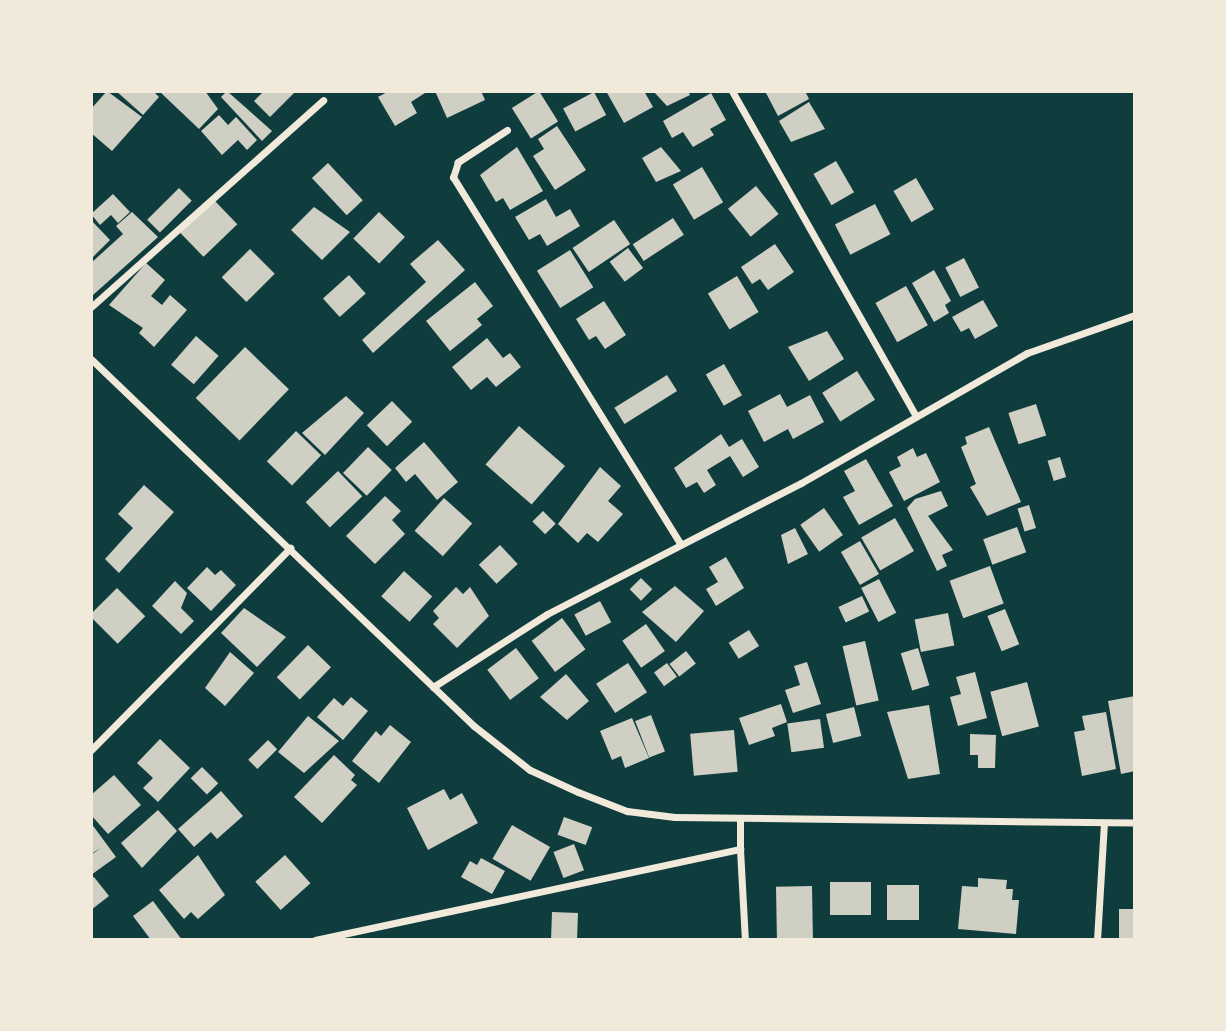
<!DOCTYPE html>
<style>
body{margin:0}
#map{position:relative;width:1226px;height:1031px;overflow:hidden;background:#0f3d3e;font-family:"PT Sans",sans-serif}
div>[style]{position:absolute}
.building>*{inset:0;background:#cfcfc3;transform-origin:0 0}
.minor>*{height:7px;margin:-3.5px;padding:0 3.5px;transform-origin:3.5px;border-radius:3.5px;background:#f1e9da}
span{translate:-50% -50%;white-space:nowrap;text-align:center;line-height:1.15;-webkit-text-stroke:5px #f1e9da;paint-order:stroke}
.frame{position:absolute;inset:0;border:93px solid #f1e9da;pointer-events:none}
</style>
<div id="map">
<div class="building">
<i style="clip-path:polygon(107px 91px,142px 117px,112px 151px,91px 133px,91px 109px)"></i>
<i style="clip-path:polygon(116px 91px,153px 91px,159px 97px,143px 115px)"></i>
<i style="clip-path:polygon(159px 91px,205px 91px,218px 109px,199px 129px)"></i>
<i style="clip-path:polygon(227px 91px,272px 131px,262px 141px,221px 97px)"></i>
<i style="clip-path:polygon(264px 91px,296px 91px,270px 117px,254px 101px)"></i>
<i style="clip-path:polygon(389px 91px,424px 91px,425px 93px,411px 102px,417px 113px,395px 126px,378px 97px)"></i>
<i style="clip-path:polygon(435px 91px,481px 91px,485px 100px,447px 118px)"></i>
<i style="left:539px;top:91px;width:36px;height:32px;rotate:58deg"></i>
<i style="clip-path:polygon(606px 91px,644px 91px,653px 107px,624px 123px)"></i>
<i style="clip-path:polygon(653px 91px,688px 91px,690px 95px,667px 106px)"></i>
<i style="clip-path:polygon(805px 91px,809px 99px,778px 116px,766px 93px)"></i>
<i style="left:594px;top:92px;width:26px;height:35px;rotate:62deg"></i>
<i style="clip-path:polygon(711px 93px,726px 120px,710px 129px,714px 135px,693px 147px,683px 132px,672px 138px,663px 121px)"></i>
<i style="clip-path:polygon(809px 102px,825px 129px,791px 142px,779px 121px)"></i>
<i style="clip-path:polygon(219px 115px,228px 125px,236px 117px,257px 140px,247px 150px,238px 140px,222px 155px,201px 131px)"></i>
<i style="clip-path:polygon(557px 126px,586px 170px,555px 190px,533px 156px,544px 149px,538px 139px)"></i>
<i style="clip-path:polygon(517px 147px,543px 191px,510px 210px,503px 198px,496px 202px,480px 175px)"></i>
<i style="clip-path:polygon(661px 147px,681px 171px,656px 182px,642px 158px)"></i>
<i style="left:836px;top:161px;width:36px;height:26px;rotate:60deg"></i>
<i style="left:328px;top:163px;width:51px;height:22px;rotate:47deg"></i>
<i style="left:702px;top:167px;width:41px;height:34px;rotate:59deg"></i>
<i style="left:916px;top:178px;width:36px;height:26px;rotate:60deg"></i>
<i style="left:756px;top:186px;width:36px;height:36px;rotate:51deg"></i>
<i style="left:179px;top:188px;width:18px;height:45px;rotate:45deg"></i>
<i style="clip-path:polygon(113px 194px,130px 212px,118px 223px,111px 215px,100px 225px,91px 214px)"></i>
<i style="left:213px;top:199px;width:35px;height:47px;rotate:46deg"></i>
<i style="clip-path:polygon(546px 199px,556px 217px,570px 209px,580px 226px,547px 246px,540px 234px,529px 240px,515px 217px)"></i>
<i style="left:875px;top:204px;width:34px;height:45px;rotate:63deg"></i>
<i style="clip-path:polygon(314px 207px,350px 232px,322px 260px,291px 230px)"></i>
<i style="clip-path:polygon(132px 212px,158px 237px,93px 295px,91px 263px,123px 234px,116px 226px)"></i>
<i style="left:379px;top:212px;width:36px;height:37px;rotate:44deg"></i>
<i style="left:673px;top:218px;width:20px;height:48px;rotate:57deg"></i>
<i style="clip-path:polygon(91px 220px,110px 240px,91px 259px)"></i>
<i style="left:614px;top:220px;width:29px;height:50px;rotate:56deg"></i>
<i style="clip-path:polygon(438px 240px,465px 270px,373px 353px,362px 340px,426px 282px,410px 264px)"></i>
<i style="clip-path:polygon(775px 244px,794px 272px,768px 290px,760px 279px,752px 284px,741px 267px)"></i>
<i style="left:628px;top:248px;width:25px;height:23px;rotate:53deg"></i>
<i style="left:250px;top:249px;width:35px;height:40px;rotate:45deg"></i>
<i style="left:570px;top:250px;width:44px;height:39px;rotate:58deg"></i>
<i style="left:964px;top:258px;width:33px;height:21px;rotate:63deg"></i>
<i style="clip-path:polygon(146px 263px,165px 280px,151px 296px,162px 305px,170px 295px,187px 310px,154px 347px,139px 333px,143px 328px,109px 305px)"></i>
<i style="clip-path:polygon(934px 270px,951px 301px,945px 305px,949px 313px,934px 322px,912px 283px)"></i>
<i style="left:349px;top:275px;width:25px;height:35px;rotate:48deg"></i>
<i style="left:737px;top:276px;width:42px;height:34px;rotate:59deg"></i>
<i style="clip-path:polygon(475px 282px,493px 306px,477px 319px,482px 325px,450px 351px,426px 321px)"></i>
<i style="left:906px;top:286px;width:45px;height:35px;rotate:61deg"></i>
<i style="clip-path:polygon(983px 300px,998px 326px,975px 339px,969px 328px,961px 332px,952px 317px)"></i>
<i style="clip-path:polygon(604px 301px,626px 335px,605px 349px,596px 336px,589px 340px,576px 319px)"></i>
<i style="clip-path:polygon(827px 331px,844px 359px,809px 381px,788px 347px)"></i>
<i style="left:196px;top:336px;width:30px;height:38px;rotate:41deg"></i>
<i style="clip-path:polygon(487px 338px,503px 358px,510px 353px,521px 367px,496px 387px,487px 377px,471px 390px,452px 367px)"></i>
<i style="left:245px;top:347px;width:61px;height:71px;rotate:44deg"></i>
<i style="left:724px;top:364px;width:36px;height:21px;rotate:60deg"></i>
<i style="left:857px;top:371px;width:34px;height:41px;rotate:58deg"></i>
<i style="left:667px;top:375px;width:19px;height:62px;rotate:58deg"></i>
<i style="clip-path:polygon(780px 394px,787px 407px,810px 395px,824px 422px,793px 439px,788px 429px,764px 442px,748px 411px)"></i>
<i style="clip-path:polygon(346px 396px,364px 413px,325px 455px,302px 433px)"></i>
<i style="left:392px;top:401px;width:29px;height:35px;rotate:46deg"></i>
<i style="left:1036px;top:404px;width:33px;height:29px;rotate:72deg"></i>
<i style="left:519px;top:426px;width:61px;height:51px;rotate:41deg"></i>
<i style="clip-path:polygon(989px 427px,1021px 502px,987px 516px,970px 487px,976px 484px,961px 447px,967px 444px,965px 437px)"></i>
<i style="left:296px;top:431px;width:35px;height:42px;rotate:44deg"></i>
<i style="clip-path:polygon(721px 434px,729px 447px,742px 439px,759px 467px,743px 477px,730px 456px,707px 470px,716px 485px,704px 493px,697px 482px,686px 488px,674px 468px)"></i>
<i style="clip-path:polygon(424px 442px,458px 482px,437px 500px,415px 474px,406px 482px,395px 468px)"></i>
<i style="left:368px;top:447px;width:33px;height:36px;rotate:44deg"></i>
<i style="clip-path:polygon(913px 448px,917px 457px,926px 453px,940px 482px,904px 501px,889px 472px,901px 466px,897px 457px)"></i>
<i style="left:1060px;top:457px;width:21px;height:13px;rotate:73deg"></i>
<i style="clip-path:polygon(866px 459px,893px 506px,859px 525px,843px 497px,855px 491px,844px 471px)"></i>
<i style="clip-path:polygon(600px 467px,621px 486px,608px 501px,623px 514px,598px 542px,587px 533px,578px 543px,558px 524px)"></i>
<i style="left:338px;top:471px;width:35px;height:45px;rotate:46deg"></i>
<i style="clip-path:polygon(144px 485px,174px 512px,119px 573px,105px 559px,133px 528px,118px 514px)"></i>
<i style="clip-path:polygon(941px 491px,948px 506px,928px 516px,953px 550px,942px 555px,947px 566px,937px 571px,907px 508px,915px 499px)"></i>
<i style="clip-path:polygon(385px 496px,401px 511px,392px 520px,405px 534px,375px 564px,346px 536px)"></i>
<i style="left:444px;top:498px;width:38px;height:44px;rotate:42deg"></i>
<i style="left:1029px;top:505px;width:24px;height:12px;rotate:73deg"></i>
<i style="left:824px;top:508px;width:33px;height:29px;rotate:55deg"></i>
<i style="left:543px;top:511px;width:18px;height:15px;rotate:45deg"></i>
<i style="left:895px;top:518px;width:38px;height:39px;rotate:60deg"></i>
<i style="left:1017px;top:527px;width:27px;height:36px;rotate:70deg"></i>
<i style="clip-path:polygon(795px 528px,808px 554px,788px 564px,781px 535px)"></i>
<i style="left:860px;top:541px;width:38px;height:22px;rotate:60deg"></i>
<i style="left:500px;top:545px;width:26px;height:29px;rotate:47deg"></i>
<i style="clip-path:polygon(726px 557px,744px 588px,716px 606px,706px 589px,718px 582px,709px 567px)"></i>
<i style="left:990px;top:566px;width:40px;height:43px;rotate:70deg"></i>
<i style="clip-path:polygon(207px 567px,215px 575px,221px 570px,236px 585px,211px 611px,187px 588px)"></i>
<i style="left:404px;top:571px;width:38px;height:34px;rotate:42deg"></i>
<i style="left:641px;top:578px;width:16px;height:16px;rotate:45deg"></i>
<i style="left:879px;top:579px;width:38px;height:20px;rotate:63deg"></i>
<i style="clip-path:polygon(175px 581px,187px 593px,181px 608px,194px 621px,181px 634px,152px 606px)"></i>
<i style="clip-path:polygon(675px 586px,704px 611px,676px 642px,642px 612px)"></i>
<i style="clip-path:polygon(456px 587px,463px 594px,470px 587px,489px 616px,457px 648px,433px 624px,439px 618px,433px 611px)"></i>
<i style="left:117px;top:588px;width:40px;height:39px;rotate:45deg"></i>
<i style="left:862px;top:596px;width:17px;height:26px;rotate:65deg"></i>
<i style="left:600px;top:601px;width:24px;height:29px;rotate:62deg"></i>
<i style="clip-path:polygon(244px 608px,286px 637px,257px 667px,221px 633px)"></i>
<i style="left:1005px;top:609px;width:38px;height:19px;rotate:68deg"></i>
<i style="left:948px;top:613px;width:33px;height:34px;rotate:79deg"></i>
<i style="left:562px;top:618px;width:39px;height:38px;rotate:53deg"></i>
<i style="left:646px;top:624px;width:33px;height:29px;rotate:55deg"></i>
<i style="left:749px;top:630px;width:19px;height:24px;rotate:58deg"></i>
<i style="left:865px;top:641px;width:61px;height:23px;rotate:77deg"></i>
<i style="left:308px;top:645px;width:32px;height:45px;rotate:44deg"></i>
<i style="left:516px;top:648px;width:38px;height:36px;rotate:53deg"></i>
<i style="left:918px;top:648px;width:39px;height:18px;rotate:73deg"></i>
<i style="left:686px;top:651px;width:16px;height:21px;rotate:52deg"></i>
<i style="clip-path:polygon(230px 652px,254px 673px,225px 706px,205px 688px)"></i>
<i style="clip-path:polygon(807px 662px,821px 704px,793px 713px,785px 690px,800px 685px,794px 666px)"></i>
<i style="left:628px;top:663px;width:35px;height:38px;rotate:57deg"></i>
<i style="left:667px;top:663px;width:17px;height:16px;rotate:54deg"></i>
<i style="clip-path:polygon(975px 672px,987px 718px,958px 726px,950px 697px,961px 694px,956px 677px)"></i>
<i style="clip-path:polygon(566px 674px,589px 701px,567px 720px,540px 697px)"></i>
<i style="left:1027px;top:682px;width:46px;height:38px;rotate:75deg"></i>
<i style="clip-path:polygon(1135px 696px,1135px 771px,1121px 774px,1108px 701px)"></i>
<i style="clip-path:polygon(351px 697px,368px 711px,343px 740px,317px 717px,334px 698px,343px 706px)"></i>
<i style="clip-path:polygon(781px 704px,787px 722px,772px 728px,775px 736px,749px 745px,739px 718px)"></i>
<i style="clip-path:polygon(929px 705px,940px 774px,908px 779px,887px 712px)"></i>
<i style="left:854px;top:707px;width:30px;height:29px;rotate:76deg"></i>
<i style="clip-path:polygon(1106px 712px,1116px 769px,1082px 776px,1074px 732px,1085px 730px,1082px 716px)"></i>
<i style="left:651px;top:715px;width:39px;height:17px;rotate:69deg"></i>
<i style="clip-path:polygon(308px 716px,339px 741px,304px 773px,278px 752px)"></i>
<i style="clip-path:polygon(632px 718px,649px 758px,625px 768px,621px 756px,612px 760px,600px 731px)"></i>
<i style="left:820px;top:719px;width:29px;height:33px;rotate:82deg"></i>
<i style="clip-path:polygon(390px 725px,411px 742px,379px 783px,352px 761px,376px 731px,381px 736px)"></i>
<i style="left:734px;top:730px;width:42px;height:44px;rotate:85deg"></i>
<i style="clip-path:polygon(970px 734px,996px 735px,995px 768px,978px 768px,978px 755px,970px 755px)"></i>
<i style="clip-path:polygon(160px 739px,190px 768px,158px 802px,143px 788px,153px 778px,137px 763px)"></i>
<i style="left:268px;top:740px;width:13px;height:28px;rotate:45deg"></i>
<i style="clip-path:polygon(334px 755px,355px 775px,351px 780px,357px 785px,322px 823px,294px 797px)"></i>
<i style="left:202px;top:767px;width:23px;height:16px;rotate:45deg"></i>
<i style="clip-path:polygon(114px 775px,141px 805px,108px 834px,91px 815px,91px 795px)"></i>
<i style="clip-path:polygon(444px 789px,450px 800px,462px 793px,478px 823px,428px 850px,407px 808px)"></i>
<i style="clip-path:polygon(221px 791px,243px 816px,217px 839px,211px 832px,194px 847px,178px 829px)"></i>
<i style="clip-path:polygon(158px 810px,177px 831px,142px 868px,121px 843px)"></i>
<i style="left:564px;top:817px;width:30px;height:19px;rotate:20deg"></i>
<i style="clip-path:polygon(91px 823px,116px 857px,91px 875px,91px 855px,101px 848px,91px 854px)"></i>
<i style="left:512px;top:825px;width:44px;height:39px;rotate:30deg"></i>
<i style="left:574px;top:844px;width:28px;height:22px;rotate:69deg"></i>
<i style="clip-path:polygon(198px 855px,225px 895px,198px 919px,191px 912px,184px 919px,159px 890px)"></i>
<i style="left:285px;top:855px;width:38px;height:40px;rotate:48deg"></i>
<i style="clip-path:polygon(481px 858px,505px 871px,492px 894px,461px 877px,470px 861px,477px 865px)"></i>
<i style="clip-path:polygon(94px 877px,109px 896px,91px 910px,91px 879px)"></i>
<i style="clip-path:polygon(978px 878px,1007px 880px,1006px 889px,1013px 889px,1012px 900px,1019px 900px,1016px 934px,958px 929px,962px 886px,978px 887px)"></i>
<i style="left:830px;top:882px;width:41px;height:33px"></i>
<i style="left:887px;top:885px;width:32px;height:35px"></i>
<i style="left:812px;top:886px;width:53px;height:36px;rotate:89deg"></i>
<i style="clip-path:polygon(153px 901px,182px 940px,151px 940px,133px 916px)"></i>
<i style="left:1119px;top:909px;width:16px;height:31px"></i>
<i style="left:552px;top:912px;width:26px;height:27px;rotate:2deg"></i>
</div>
<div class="minor">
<i style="left:732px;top:91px;width:373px;rotate:60.5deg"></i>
<i style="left:507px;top:130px;width:59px;rotate:146.9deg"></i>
<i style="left:458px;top:162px;width:16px;rotate:108deg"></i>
<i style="left:453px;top:177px;width:431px;rotate:58.2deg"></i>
<i style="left:91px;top:307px;width:311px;rotate:-41.7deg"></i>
<i style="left:91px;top:359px;width:530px;rotate:43.78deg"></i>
<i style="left:474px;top:726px;width:71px;rotate:38.2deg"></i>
<i style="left:530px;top:770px;width:53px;rotate:24.6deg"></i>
<i style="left:578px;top:792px;width:53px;rotate:21.2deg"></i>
<i style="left:627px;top:811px;width:48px;rotate:7.1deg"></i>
<i style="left:675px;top:817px;width:460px;rotate:0.7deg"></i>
<i style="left:433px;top:687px;width:135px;rotate:-32.6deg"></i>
<i style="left:547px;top:614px;width:286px;rotate:-27.3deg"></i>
<i style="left:801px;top:483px;width:261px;rotate:-29.9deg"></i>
<i style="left:1027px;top:353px;width:114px;rotate:-19.4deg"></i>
<i style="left:91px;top:750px;width:284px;rotate:-45.4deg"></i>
<i style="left:740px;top:849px;width:91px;rotate:86.9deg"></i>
<i style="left:315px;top:940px;width:435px;rotate:-12.1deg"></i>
<i style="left:740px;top:849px;width:30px;rotate:-90deg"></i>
<i style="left:1097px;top:940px;width:117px;rotate:-86.6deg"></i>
</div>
<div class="frame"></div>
</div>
